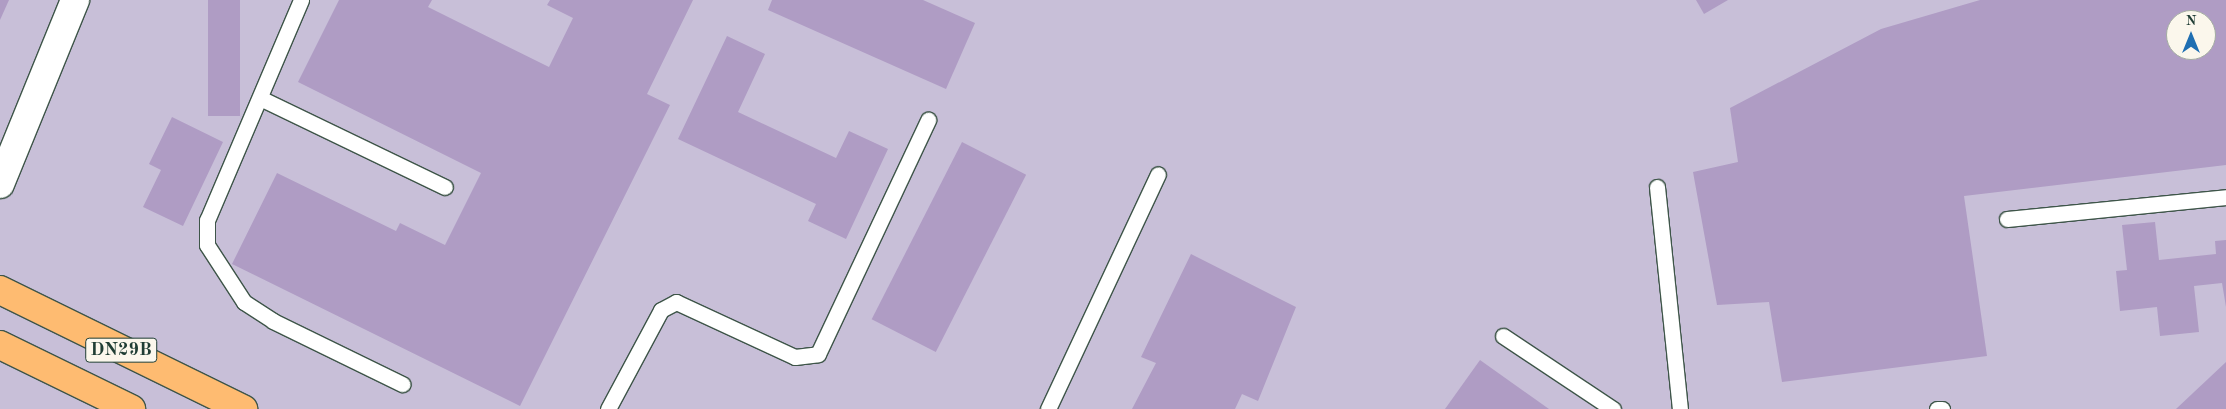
<!DOCTYPE html>
<style>
body{margin:0}
#map{position:relative;width:2226px;height:409px;overflow:hidden;background:#ebe0be;font-family:"Old Standard TT",serif}
div>[style]{position:absolute}
.industrial>*{inset:0;background:#c8bfd8}
.building>*{inset:0;background:#af9cc4;transform-origin:0 0}
.roads{filter:drop-shadow(1px 0 #3e5549) drop-shadow(-1px 0 #3e5549) drop-shadow(0 1px #3e5549) drop-shadow(0 -1px #3e5549)}
.service>*{height:15px;margin:-7.5px;padding:0 7.5px;transform-origin:7.5px;border-radius:7.5px;background:#fff}
.minor>*{height:28px;margin:-14px;padding:0 14px;transform-origin:14px;border-radius:14px;background:#fff}
.primary>*{height:28px;margin:-14px;padding:0 14px;transform-origin:14px;border-radius:14px;background:#febb71}
span{translate:-50% -50%;white-space:nowrap;text-align:center;line-height:1.15;-webkit-text-stroke:5px #fbf7ec;paint-order:stroke}
.shield-label span{padding:1px 4px;background:#fbf7ec;border:1px solid;border-radius:4px;-webkit-text-stroke-width:0}
.shield-label{font-size:18px;color:#1f3d34;font-weight:700}
.north{position:absolute;left:2166px;top:10px;width:50px;height:50px;box-sizing:border-box;background:#fbf7ec;border:1px solid #a3ada2;border-radius:50%;rotate:0deg;font-size:14px;font-weight:700;line-height:20px;text-align:center;color:#1f3d34}
.north::after{content:'';display:block;margin:auto;width:18px;height:22px;background:#1f6fb2;clip-path:polygon(50% 0,100% 100%,50% 72%,0 100%)}
</style>
<div id="map">
<div class="industrial">
<i style="clip-path:polygon(evenodd,0 0,2226px 0,2226px 409px,0 409px,0 0,2176px 20px,2206px 20px,2206px 50px,2176px 50px,2176px 20px)"></i>
</div>
<div class="building">
<i style="clip-path:polygon(0 0,9px 0,0 20px)"></i>
<i style="left:208px;top:0;width:32px;height:116px"></i>
<i style="clip-path:polygon(339px 0,432px 0,428px 7px,549px 67px,573px 18px,547px 5px,550px 0,693px 0,647px 94px,670px 105px,520px 406px,232px 264px,277px 173px,396px 231px,400px 223px,445px 245px,481px 173px,298px 82px)"></i>
<i style="clip-path:polygon(772px 0,923px 0,975px 23px,946px 89px,768px 10px)"></i>
<i style="clip-path:polygon(1696px 0,1728px 0,1704px 14px)"></i>
<i style="clip-path:polygon(evenodd,1980px 0,2226px 0,2226px 165px,1964px 196px,1987px 356px,1782px 382px,1769px 302px,1717px 305px,1693px 172px,1738px 162px,1730px 108px,1881px 29px,1980px 0,2176px 20px,2206px 20px,2206px 50px,2176px 50px,2176px 20px)"></i>
<i style="clip-path:polygon(727px 36px,765px 54px,738px 112px,836px 158px,849px 131px,888px 149px,846px 239px,808px 221px,816px 204px,678px 139px)"></i>
<i style="clip-path:polygon(172px 117px,223px 142px,183px 226px,143px 207px,161px 170px,149px 164px)"></i>
<i style="left:962px;top:142px;width:72px;height:199px;rotate:27deg"></i>
<i style="clip-path:polygon(2155px 222px,2159px 260px,2216px 254px,2215px 241px,2226px 240px,2226px 307px,2222px 283px,2194px 286px,2199px 332px,2160px 336px,2157px 307px,2120px 311px,2116px 271px,2127px 270px,2122px 225px)"></i>
<i style="clip-path:polygon(1191px 254px,1296px 307px,1258px 401px,1242px 394px,1235px 409px,1132px 409px,1156px 363px,1141px 357px)"></i>
<i style="clip-path:polygon(1480px 360px,1549px 409px,1445px 409px)"></i>
<i style="clip-path:polygon(2226px 362px,2226px 409px,2176px 409px)"></i>
</div>
<div class="roads">
<div class="service">
<i style="left:301px;top:0;width:239px;rotate:113.1deg"></i>
<i style="left:207px;top:220px;width:25px;rotate:90deg"></i>
<i style="left:207px;top:245px;width:68px;rotate:57deg"></i>
<i style="left:244px;top:302px;width:35px;rotate:33deg"></i>
<i style="left:273px;top:321px;width:144px;rotate:26deg"></i>
<i style="left:260px;top:98px;width:205px;rotate:25.7deg"></i>
<i style="left:1657px;top:187px;width:223px;rotate:84.1deg"></i>
<i style="left:2007px;top:219px;width:220px;rotate:-5.7deg"></i>
<i style="left:1503px;top:336px;width:132px;rotate:33.6deg"></i>
<i style="left:608px;top:409px;width:112px;rotate:-61.8deg"></i>
<i style="left:661px;top:310px;width:17px;rotate:-28deg"></i>
<i style="left:676px;top:302px;width:131px;rotate:24.8deg"></i>
<i style="left:795px;top:357px;width:23px;rotate:-7deg"></i>
<i style="left:818px;top:354px;width:259px;rotate:-64.8deg"></i>
<i style="left:1048px;top:409px;width:259px;rotate:-64.9deg"></i>
<i style="left:1937px;top:409px;width:5px"></i>
</div>
<div class="minor">
<i style="left:0;top:184px;width:199px;rotate:-67.8deg"></i>
</div>
<div class="primary">
<i style="left:0;top:290px;width:271px;rotate:26.1deg"></i>
<i style="left:0;top:345px;width:146px;rotate:26deg"></i>
</div>
</div>
<div class="shield-label">
<span style="left:121px;top:350px">DN29B</span>
</div>
<div class="north">N</div>
</div>
